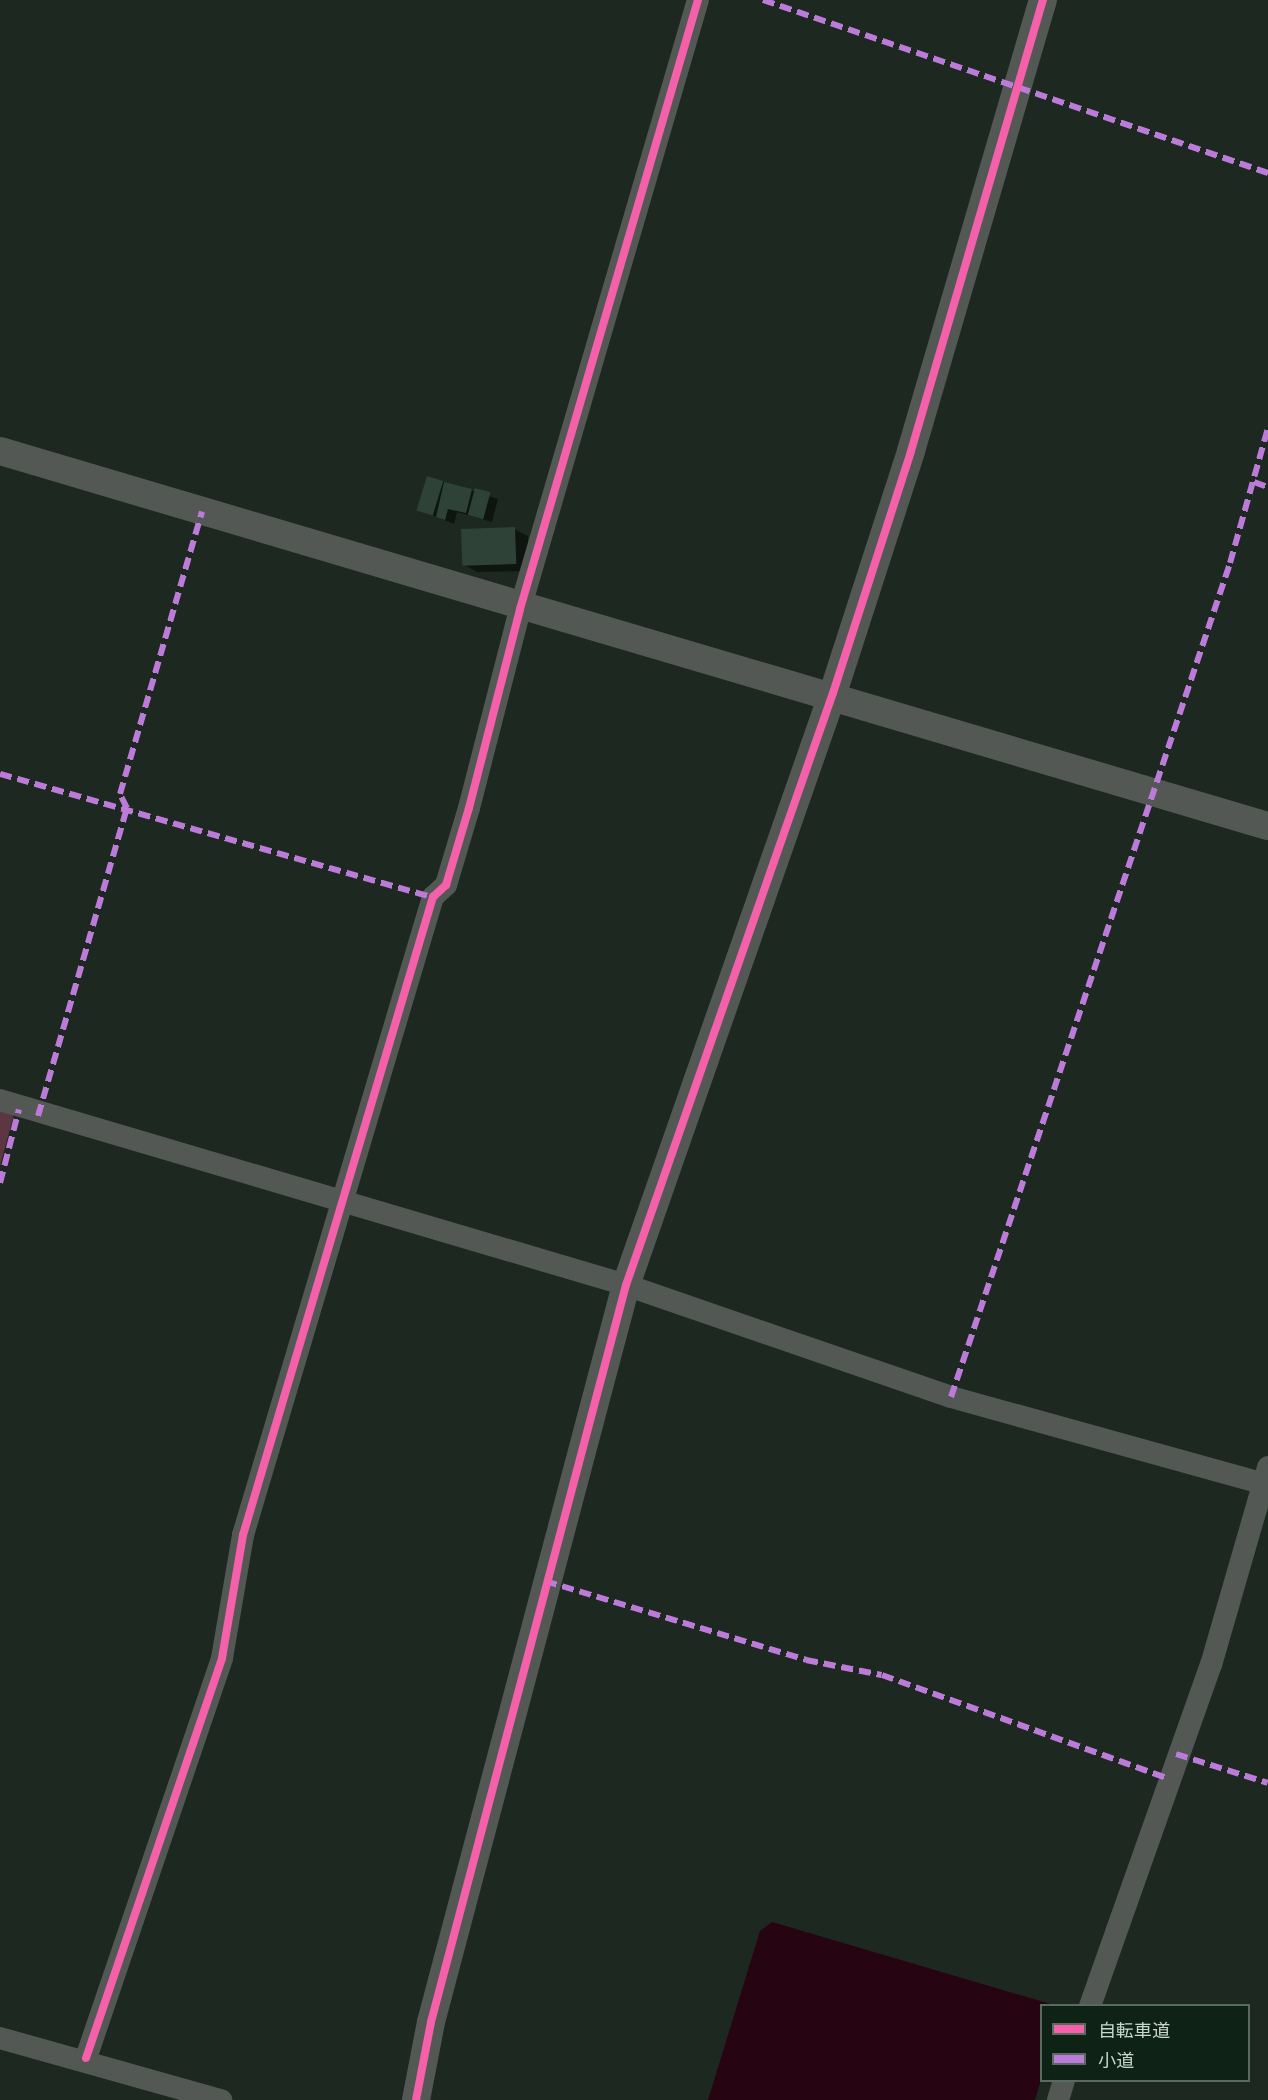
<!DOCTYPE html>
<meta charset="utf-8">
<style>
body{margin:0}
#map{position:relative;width:1268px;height:2100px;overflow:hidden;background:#1c2820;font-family:Georgia,"Noto Sans JP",serif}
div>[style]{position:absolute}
.green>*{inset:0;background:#5c3743}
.water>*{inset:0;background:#260411}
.shadow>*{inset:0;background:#0007}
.building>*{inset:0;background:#2e4238;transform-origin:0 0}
.minor>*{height:22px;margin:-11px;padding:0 11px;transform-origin:11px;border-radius:11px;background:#535855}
.tertiary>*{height:28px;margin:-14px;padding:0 14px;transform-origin:14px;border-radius:14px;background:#535855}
.quiet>*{height:6px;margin-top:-3px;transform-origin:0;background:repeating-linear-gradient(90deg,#bd7bd9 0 12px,transparent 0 18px)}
.cycleway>*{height:8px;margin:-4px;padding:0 4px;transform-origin:4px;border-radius:4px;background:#f560ab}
span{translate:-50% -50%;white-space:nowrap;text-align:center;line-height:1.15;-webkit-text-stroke:6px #0e2316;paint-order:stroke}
.legend{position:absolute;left:1040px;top:2004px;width:210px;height:78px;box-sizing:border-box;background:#0e2316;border:2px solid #596b5f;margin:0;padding:8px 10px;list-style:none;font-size:18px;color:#c9d6cd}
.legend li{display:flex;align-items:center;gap:12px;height:30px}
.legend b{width:30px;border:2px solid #596b5f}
</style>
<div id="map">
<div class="green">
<i style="clip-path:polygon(0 1108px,14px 1114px,0 1166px)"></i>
</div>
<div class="water">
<i style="clip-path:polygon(772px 1922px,1054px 2005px,1042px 2006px,1041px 2080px,1035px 2100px,708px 2100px,760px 1931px)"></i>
</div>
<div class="shadow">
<i style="clip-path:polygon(443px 482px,498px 499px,492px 522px,457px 512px,454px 524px,419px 510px)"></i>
<i style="clip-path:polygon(514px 529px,528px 536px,529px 571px,477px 572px,463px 564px)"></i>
</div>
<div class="building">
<i style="left:427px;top:476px;width:17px;height:36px;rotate:17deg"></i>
<i style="clip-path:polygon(444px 482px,472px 489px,466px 513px,448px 509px,445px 520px,436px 517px)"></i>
<i style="left:475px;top:488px;width:16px;height:28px;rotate:15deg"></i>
<i style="left:515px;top:527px;width:37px;height:54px;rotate:88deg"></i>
</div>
<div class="minor">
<i style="left:0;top:1100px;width:653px;rotate:16.46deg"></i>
<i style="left:626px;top:1285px;width:344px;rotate:19deg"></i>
<i style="left:951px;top:1397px;width:329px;rotate:15.5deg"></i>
<i style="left:1090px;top:2006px;width:362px;rotate:-70.5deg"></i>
<i style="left:1211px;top:1665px;width:206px;rotate:-73.9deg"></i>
<i style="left:0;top:2038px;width:230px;rotate:15.7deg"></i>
<i style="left:86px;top:2058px;width:422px;rotate:-71.2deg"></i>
<i style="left:222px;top:1658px;width:125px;rotate:-80.3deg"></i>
<i style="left:243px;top:1535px;width:666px;rotate:-73.42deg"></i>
<i style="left:433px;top:897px;width:18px;rotate:-43deg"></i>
<i style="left:446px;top:885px;width:80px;rotate:-73.4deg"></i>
<i style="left:469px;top:808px;width:205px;rotate:-75.6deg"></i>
<i style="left:520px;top:609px;width:634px;rotate:-73.71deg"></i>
<i style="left:1058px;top:2100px;width:21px;rotate:-73deg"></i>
</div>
<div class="tertiary">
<i style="left:0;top:451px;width:1322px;rotate:16.48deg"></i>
<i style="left:416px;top:2100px;width:79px;rotate:-79.1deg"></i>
<i style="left:431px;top:2022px;width:762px;rotate:-75.18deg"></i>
<i style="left:626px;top:1285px;width:627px;rotate:-70.73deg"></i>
<i style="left:833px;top:693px;width:254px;rotate:-72.1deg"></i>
<i style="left:911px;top:451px;width:470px;rotate:-73.7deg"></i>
</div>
<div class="quiet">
<i style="left:763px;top:0;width:534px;rotate:18.91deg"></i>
<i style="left:1254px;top:482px;width:15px;rotate:20deg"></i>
<i style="left:0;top:774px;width:450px;rotate:15.9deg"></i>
<i style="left:38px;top:1116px;width:321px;rotate:-73.9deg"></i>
<i style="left:127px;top:808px;width:16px;rotate:-117deg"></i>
<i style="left:120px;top:794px;width:294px;rotate:-73.8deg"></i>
<i style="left:0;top:1183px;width:76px;rotate:-75.6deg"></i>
<i style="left:951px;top:1397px;width:879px;rotate:-71.5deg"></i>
<i style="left:1230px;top:563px;width:140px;rotate:-74.3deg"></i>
<i style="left:545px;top:1581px;width:273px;rotate:16.8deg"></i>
<i style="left:806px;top:1660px;width:77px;rotate:11.2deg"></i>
<i style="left:882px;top:1675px;width:303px;rotate:19.9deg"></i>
<i style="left:1176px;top:1754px;width:96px;rotate:17.5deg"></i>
</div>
<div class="cycleway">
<i style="left:86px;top:2058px;width:422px;rotate:-71.2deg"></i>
<i style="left:222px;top:1658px;width:125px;rotate:-80.3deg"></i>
<i style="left:243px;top:1535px;width:666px;rotate:-73.42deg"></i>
<i style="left:433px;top:897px;width:18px;rotate:-43deg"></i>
<i style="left:446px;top:885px;width:80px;rotate:-73.4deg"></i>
<i style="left:469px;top:808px;width:205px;rotate:-75.6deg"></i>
<i style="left:520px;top:609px;width:634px;rotate:-73.71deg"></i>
<i style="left:416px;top:2100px;width:79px;rotate:-79.1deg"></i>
<i style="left:431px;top:2022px;width:762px;rotate:-75.18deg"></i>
<i style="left:626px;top:1285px;width:627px;rotate:-70.73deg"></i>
<i style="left:833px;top:693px;width:254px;rotate:-72.1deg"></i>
<i style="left:911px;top:451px;width:470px;rotate:-73.7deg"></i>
</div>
<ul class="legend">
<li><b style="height:8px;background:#f560ab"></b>自転車道</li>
<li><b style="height:8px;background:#bd7bd9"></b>小道</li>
</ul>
</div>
